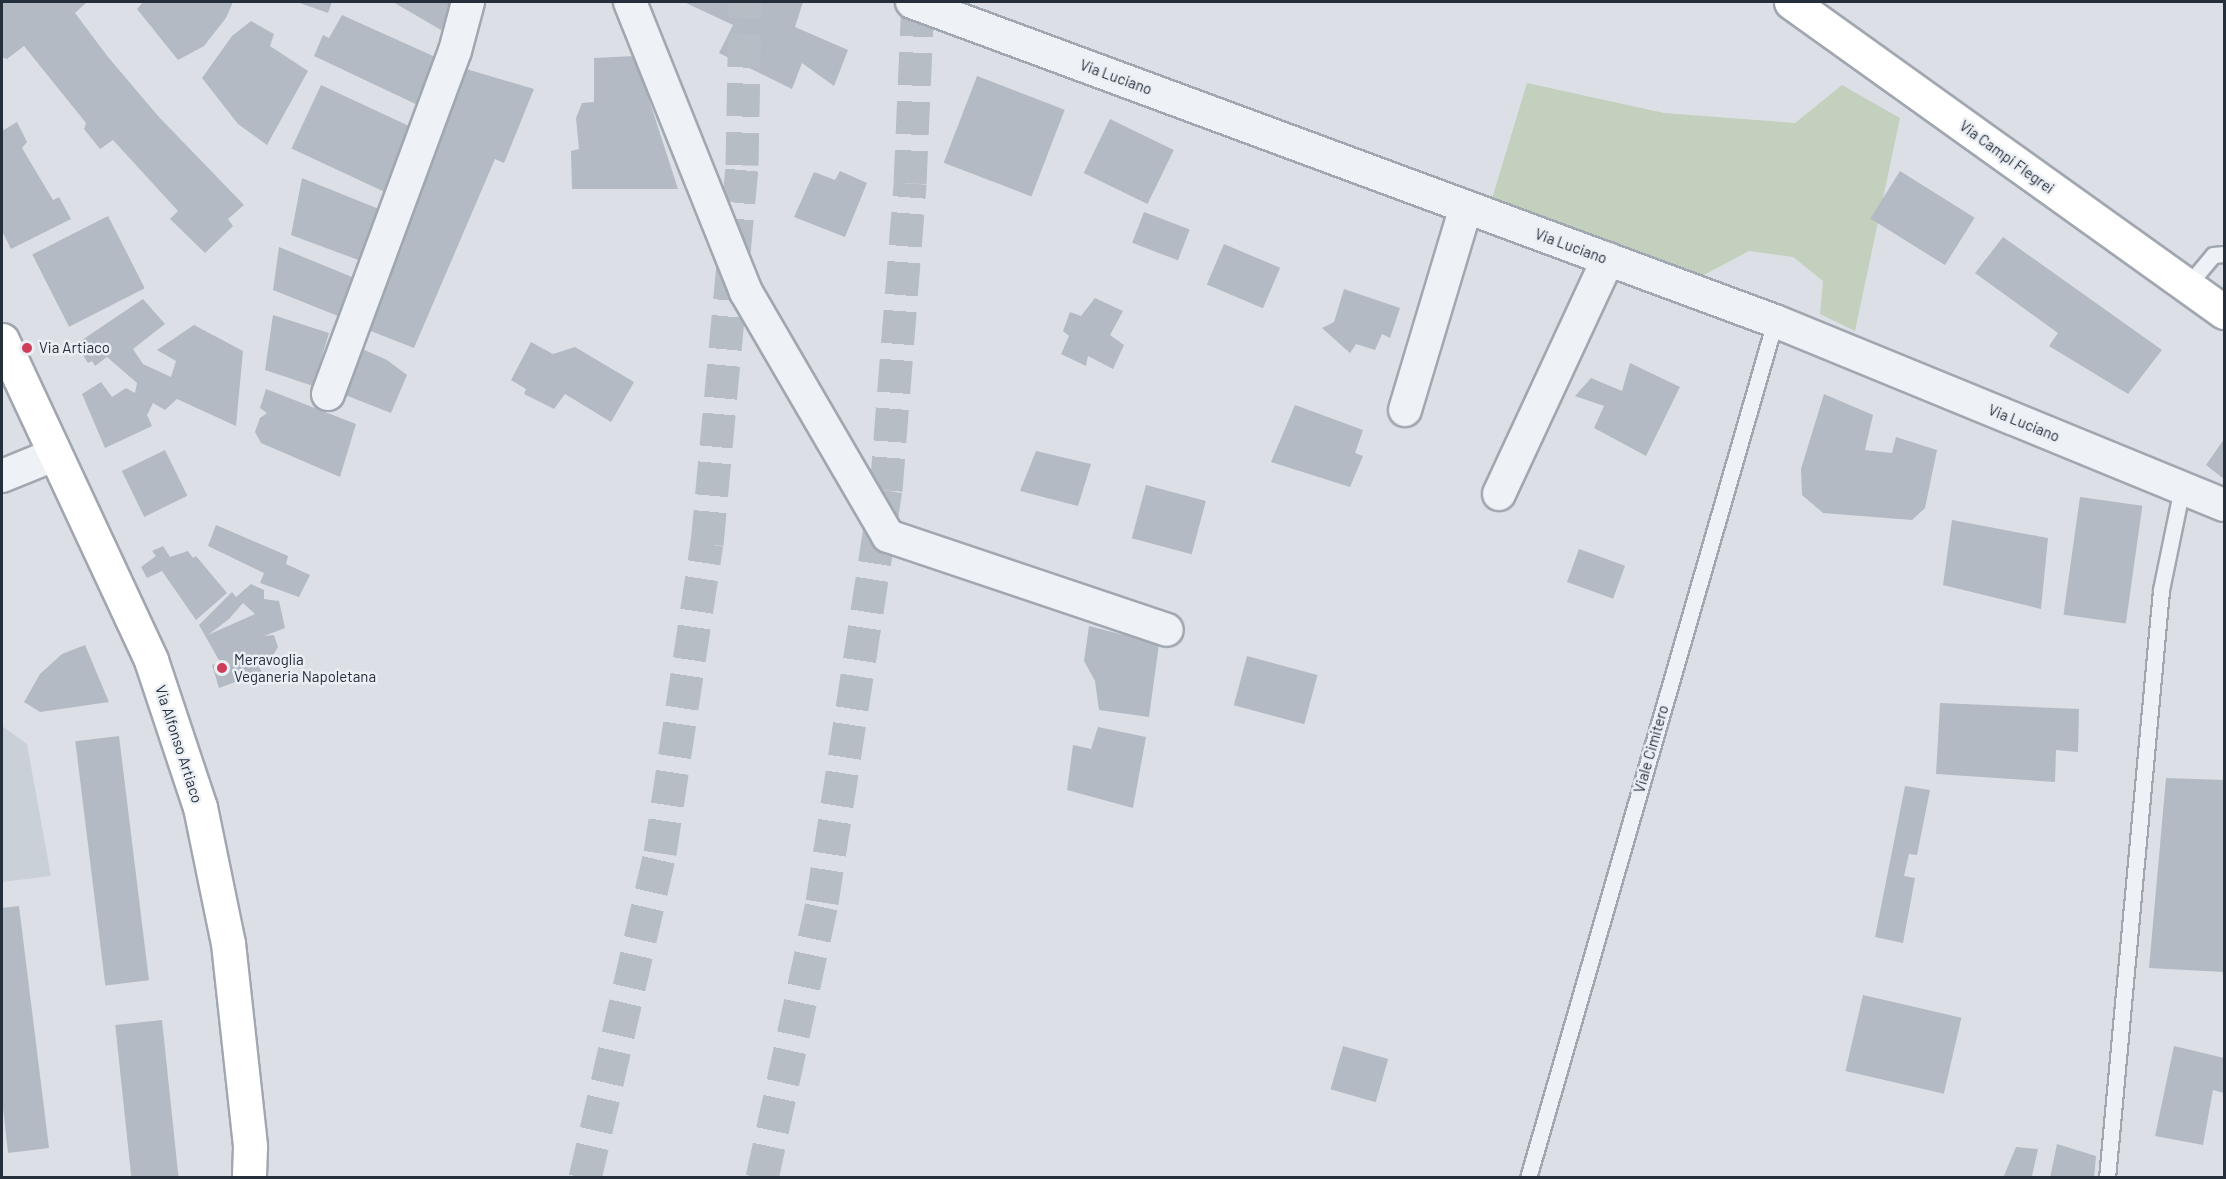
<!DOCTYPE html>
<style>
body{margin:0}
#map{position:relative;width:2226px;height:1179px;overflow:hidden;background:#dce0e6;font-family:Barlow,sans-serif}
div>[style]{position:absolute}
.built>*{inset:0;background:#cad0d8}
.green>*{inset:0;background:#c3d0bd}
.building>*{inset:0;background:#b3bac3;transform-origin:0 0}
.tertiary-tunnel>*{height:33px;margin-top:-16.5px;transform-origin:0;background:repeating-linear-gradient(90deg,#b7bdc4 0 33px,transparent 0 49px)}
.roads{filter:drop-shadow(2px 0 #a1a7b0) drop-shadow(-2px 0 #a1a7b0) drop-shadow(0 2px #a1a7b0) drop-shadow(0 -2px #a1a7b0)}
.service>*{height:15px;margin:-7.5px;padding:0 7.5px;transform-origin:7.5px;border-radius:7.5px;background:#eef1f5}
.minor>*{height:32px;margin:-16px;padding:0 16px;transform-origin:16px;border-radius:16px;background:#eef1f5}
.secondary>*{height:33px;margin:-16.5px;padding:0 16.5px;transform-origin:16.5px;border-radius:16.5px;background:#fff}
.dots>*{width:16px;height:16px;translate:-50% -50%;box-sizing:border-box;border:3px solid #ebeff4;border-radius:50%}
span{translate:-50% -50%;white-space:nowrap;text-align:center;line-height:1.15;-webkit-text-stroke:5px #ebeff4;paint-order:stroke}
.street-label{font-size:15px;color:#252f3c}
.poi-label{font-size:15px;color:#252f3c}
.left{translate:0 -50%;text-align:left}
.frame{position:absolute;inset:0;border:3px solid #252f3c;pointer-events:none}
</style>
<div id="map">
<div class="built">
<i style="clip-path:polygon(2px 726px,27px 744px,51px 876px,2px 882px)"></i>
</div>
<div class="green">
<i style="clip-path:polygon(1527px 83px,1664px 113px,1795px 123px,1842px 85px,1900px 118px,1855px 331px,1820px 314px,1823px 281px,1793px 257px,1749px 251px,1700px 277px,1491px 202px)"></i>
</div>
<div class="building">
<i style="clip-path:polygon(2px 2px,87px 2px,75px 13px,108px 57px,159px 117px,244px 205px,228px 219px,233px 226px,205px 253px,170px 219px,178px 211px,113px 140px,100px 149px,84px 129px,86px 123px,24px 46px,7px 59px,2px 57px)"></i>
<i style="clip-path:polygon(143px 2px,233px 2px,226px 18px,204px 46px,178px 60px,137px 9px)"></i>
<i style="clip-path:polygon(297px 2px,332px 2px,328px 13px)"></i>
<i style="clip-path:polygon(393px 2px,455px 2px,441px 30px)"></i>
<i style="clip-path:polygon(684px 2px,803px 2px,795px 27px,848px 50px,834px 86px,802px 63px,792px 89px,719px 53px,733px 25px)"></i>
<i style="clip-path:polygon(342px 15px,442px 60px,422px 107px,314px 56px,323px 35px,329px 38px)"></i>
<i style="clip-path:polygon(251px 21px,274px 34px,270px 46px,308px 71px,267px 145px,238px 124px,202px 78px,232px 36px)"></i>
<i style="clip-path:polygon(635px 56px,678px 189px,572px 189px,571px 151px,579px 149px,576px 118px,582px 103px,594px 102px,594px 58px)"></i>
<i style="clip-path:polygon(463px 68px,534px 89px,504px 163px,495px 159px,414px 348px,358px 326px)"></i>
<i style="left:977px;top:76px;width:94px;height:93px;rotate:21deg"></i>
<i style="left:321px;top:85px;width:103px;height:70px;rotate:25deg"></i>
<i style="left:1110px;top:119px;width:71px;height:60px;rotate:26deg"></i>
<i style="clip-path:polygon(17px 122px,27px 142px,22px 148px,53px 200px,59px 197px,71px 219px,11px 249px,2px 231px,2px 131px)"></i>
<i style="clip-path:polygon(840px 171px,867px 183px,845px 237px,794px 217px,814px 172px,835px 180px)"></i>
<i style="left:1900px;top:171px;width:88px;height:56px;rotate:32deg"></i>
<i style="clip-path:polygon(302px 178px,379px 209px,361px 261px,291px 235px)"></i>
<i style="left:1144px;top:212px;width:49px;height:33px;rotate:21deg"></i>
<i style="left:108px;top:216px;width:81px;height:85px;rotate:63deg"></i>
<i style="clip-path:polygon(2003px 237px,2162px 350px,2128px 394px,2049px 346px,2058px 333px,1975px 273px)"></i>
<i style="left:1224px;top:244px;width:61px;height:44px;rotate:23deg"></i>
<i style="clip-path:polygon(279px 247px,352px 277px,338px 316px,273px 290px)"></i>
<i style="clip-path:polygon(1344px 289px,1400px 308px,1390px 338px,1382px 334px,1375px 350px,1356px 344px,1350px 353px,1322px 328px,1334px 322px)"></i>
<i style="clip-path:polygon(1095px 298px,1123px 311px,1110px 335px,1124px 345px,1113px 369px,1088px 356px,1086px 366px,1061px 354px,1069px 336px,1063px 331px,1070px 312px,1081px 316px)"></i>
<i style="clip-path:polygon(143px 299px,165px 324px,133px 349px,143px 364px,171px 377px,176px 361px,157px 350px,194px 325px,243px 351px,236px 426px,177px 399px,165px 410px,153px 403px,147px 415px,152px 426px,105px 448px,82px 394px,101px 382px,112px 397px,126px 388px,135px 393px,137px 383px,107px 357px,95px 366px,92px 361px,88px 363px,76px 344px)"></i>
<i style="clip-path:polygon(273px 315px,329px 333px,313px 386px,265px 370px)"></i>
<i style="clip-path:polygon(531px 342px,553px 354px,575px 347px,634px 382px,611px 422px,565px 394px,554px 409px,524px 394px,526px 389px,511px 380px)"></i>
<i style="clip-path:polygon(353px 345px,387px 360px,407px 375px,391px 413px,340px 393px)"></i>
<i style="clip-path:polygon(1630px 363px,1680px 387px,1646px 456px,1594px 428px,1604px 406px,1575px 396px,1591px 378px,1622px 391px)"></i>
<i style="clip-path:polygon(266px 389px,356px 424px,340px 477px,261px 443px,255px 432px,260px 418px,267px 413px,260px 408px)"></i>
<i style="clip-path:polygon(1824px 394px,1873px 415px,1865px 450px,1892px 453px,1896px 437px,1937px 450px,1925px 508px,1912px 520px,1823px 513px,1802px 495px,1801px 469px)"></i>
<i style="clip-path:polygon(1295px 405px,1363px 430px,1355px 453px,1363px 456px,1350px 487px,1271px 462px)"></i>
<i style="clip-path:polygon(2224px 439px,2224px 479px,2206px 465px)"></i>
<i style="left:165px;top:450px;width:51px;height:48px;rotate:64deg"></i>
<i style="clip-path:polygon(1036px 451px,1091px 464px,1078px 506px,1020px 491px)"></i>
<i style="left:1146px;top:485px;width:62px;height:55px;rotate:15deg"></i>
<i style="left:2080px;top:497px;width:63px;height:119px;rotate:8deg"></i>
<i style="clip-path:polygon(1952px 520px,2048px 538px,2041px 609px,1943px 585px)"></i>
<i style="clip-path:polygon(216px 525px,288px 556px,286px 564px,310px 575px,299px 597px,260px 583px,264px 573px,208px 546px)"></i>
<i style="clip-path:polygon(163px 546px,170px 557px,188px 551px,193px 558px,196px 556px,227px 593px,196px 620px,162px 571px,147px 578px,141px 567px,156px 556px,152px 551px)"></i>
<i style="left:1579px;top:549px;width:49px;height:35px;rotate:20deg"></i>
<i style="clip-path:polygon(evenodd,251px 584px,264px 590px,264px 599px,279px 601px,285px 628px,264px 636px,274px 635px,278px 647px,273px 655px,256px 662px,262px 672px,219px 688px,212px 665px,220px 662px,199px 625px,232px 592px,236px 597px,251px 584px,243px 603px,255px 614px,208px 635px,229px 619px,243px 603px)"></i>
<i style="clip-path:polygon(1089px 626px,1159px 644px,1149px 717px,1099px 710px,1095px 681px,1084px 661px)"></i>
<i style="clip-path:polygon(85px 645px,109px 702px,40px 712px,24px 702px,40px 674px,62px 654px)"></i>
<i style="left:1247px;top:656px;width:73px;height:51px;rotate:15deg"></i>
<i style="clip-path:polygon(1940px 703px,2079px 709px,2078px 752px,2056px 750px,2055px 782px,1936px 774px)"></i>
<i style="clip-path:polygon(1098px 727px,1146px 737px,1133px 808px,1067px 790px,1073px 745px,1091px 749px)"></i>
<i style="left:119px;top:736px;width:246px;height:44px;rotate:83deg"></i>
<i style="clip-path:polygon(2166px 778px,2224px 780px,2224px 972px,2149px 968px)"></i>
<i style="clip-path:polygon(1905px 786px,1930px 790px,1917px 855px,1909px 854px,1904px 876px,1915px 878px,1903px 943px,1875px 937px)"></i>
<i style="clip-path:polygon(19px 906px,49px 1148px,8px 1153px,2px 1099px,2px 908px)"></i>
<i style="left:1863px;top:995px;width:101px;height:78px;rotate:13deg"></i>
<i style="left:162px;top:1020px;width:159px;height:47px;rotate:84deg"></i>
<i style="left:1343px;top:1046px;width:47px;height:45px;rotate:16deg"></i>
<i style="clip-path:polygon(2174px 1046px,2224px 1058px,2224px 1093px,2213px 1090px,2203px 1145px,2155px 1136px)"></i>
<i style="clip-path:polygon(2057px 1144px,2096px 1156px,2094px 1178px,2050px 1178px)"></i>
<i style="clip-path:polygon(2016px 1147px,2038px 1149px,2032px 1176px,2003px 1178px)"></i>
</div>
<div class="tertiary-tunnel">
<i style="left:585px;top:1178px;width:334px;rotate:-77deg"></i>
<i style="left:660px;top:853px;width:313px;rotate:-81.4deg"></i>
<i style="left:707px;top:544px;width:381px;rotate:-84.7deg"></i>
<i style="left:742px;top:165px;width:163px;rotate:-88.9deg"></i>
<i style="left:762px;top:1178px;width:282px;rotate:-77.7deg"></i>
<i style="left:822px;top:902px;width:417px;rotate:-81.2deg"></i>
<i style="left:886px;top:490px;width:308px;rotate:-85.5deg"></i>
<i style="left:910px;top:183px;width:181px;rotate:-87.5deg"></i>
</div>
<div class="roads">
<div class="service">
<i style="left:2188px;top:285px;width:39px;rotate:-50deg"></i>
<i style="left:2213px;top:255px;width:11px;rotate:-5deg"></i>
<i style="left:1528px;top:1178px;width:892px;rotate:-73.92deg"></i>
<i style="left:2107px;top:1178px;width:590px;rotate:-84.75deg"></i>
<i style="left:2161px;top:590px;width:104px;rotate:-78.4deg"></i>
</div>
<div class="minor">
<i style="left:630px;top:2px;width:312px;rotate:68.2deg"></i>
<i style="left:746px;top:292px;width:282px;rotate:59.8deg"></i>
<i style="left:888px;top:536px;width:294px;rotate:18.6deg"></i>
<i style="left:912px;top:2px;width:920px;rotate:20.29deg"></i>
<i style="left:1775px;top:321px;width:485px;rotate:22.3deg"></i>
<i style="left:328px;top:394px;width:366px;rotate:-69.7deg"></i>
<i style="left:455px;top:51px;width:51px;rotate:-75.1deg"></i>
<i style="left:1405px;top:410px;width:212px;rotate:-73.3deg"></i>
<i style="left:2px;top:476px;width:58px;rotate:-22.2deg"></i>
<i style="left:1499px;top:494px;width:259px;rotate:-65.1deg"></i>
</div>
<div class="secondary">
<i style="left:1791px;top:2px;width:533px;rotate:35.6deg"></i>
<i style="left:2px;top:340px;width:353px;rotate:65deg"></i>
<i style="left:151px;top:660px;width:155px;rotate:71.6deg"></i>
<i style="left:200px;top:807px;width:139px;rotate:78.4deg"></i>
<i style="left:228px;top:943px;width:205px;rotate:83.8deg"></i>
<i style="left:250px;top:1147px;width:31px;rotate:92deg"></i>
</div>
</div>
<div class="dots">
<i style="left:27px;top:348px;background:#cf3d5c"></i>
<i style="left:222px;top:668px;background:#cf3d5c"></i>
</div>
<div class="street-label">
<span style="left:1116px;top:77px;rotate:20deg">Via Luciano</span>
<span style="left:2007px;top:157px;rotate:36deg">Via Campi Flegrei</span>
<span style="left:1571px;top:246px;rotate:20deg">Via Luciano</span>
<span style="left:2024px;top:423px;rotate:22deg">Via Luciano</span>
<span style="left:179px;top:744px;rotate:72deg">Via Alfonso Artiaco</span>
<span style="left:1651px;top:749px;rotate:-74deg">Viale Cimitero</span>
</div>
<div class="poi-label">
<span class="left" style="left:39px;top:348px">Via Artiaco</span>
<span class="left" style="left:234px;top:668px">Meravoglia<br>Veganeria Napoletana</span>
</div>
<div class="frame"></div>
</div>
